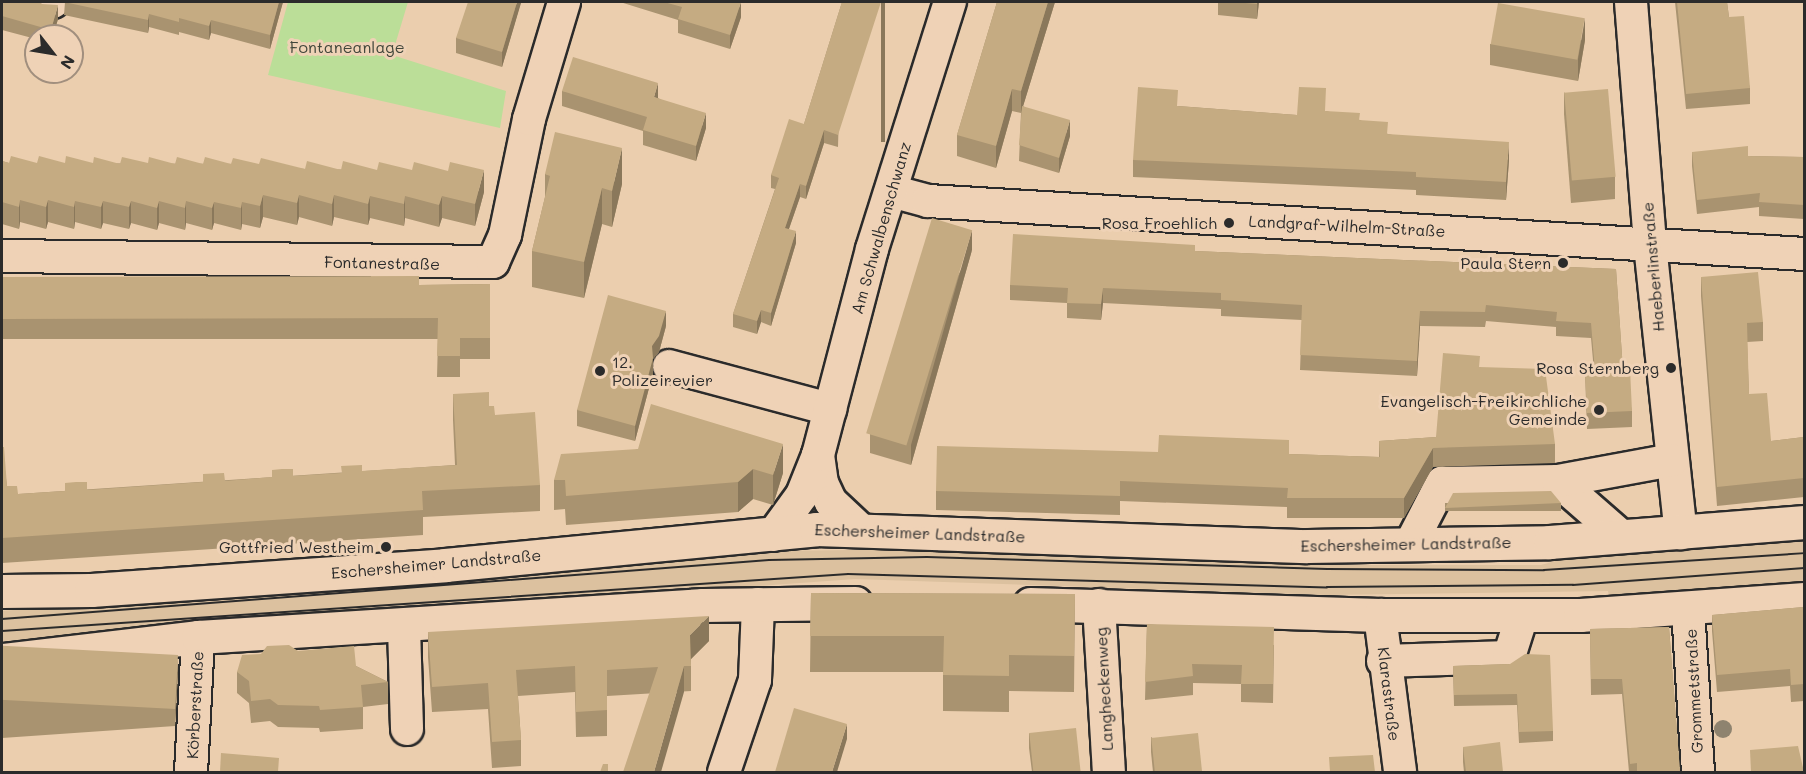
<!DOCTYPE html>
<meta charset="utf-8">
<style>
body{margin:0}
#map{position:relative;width:1806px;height:774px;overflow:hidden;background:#ebceae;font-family:Mali,sans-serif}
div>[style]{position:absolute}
.built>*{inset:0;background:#dcc19f}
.green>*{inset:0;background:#bbde98}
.roads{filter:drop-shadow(2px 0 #2b2b2b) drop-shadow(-2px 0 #2b2b2b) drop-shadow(0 2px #2b2b2b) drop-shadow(0 -2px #2b2b2b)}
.minor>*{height:32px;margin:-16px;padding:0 16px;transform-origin:16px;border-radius:16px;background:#efd2b6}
.major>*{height:33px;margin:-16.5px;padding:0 16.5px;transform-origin:16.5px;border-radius:16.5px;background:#efd2b6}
.tram>*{height:1.5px;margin:-0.75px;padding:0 0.75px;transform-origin:0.75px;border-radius:0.75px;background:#2b2b2b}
.trees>*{width:18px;height:18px;margin:-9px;border-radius:50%;background:#8e836f}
.wall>*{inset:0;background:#a99370;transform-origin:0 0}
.shaded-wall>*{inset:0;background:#8a785b;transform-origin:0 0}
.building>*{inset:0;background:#c5ab82;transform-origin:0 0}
.dots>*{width:16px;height:16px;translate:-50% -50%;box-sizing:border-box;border:3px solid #efd2b6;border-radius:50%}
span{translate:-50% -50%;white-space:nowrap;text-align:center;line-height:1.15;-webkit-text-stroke:6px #efd2b6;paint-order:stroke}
.park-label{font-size:16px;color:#41463b}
.poi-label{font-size:16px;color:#2b2b2b}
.right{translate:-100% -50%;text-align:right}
.left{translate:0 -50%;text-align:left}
.street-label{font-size:16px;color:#2b2b2b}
.frame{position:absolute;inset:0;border:3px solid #2b2b2b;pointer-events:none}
.north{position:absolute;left:24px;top:24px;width:60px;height:60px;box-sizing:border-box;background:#efd2b6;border:2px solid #a18f7e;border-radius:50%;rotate:121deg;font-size:16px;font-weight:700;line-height:24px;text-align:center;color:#2b2b2b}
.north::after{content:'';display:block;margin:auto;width:21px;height:27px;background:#2b2b2b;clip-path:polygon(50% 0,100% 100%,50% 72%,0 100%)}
</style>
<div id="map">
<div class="built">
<i style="clip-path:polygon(1804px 535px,1804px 583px,1610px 601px,1608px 591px,1326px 595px,855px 579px,2px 641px,2px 611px,437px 572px,774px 551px,925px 549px,1326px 565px,1541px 565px,1588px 552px)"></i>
</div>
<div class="green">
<i style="clip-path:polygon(288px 2px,408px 2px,392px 55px,506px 91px,500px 128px,268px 75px)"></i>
</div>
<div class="roads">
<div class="minor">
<i style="left:51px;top:2px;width:2px"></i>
<i style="left:1631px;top:2px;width:244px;rotate:85.5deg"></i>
<i style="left:1650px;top:245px;width:290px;rotate:83.9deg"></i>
<i style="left:891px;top:191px;width:38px;rotate:15deg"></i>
<i style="left:928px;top:201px;width:878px;rotate:3.46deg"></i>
<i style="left:2px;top:256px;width:491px;rotate:0.7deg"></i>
<i style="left:493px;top:262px;width:30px;rotate:-66deg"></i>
<i style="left:505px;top:235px;width:118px;rotate:-78.3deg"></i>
<i style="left:529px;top:119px;width:122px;rotate:-73.3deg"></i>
<i style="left:669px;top:366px;width:167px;rotate:15deg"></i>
<i style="left:818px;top:455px;width:28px;rotate:82deg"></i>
<i style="left:822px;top:483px;width:21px;rotate:65deg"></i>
<i style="left:831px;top:502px;width:42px;rotate:43.1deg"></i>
<i style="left:1558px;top:481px;width:84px;rotate:41.1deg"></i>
<i style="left:773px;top:535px;width:49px;rotate:-54.1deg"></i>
<i style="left:802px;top:495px;width:43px;rotate:-68.2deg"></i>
<i style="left:818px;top:455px;width:213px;rotate:-75.3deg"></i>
<i style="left:872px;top:249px;width:259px;rotate:-72.5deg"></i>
<i style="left:1411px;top:543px;width:68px;rotate:-62.7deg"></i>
<i style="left:1442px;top:483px;width:116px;rotate:-1deg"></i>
<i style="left:1558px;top:481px;width:116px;rotate:-10.4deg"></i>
<i style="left:1099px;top:605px;width:167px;rotate:86.6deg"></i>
<i style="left:1688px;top:609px;width:163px;rotate:86.5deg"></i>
<i style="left:1380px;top:615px;width:158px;rotate:82.7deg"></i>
<i style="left:404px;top:627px;width:102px;rotate:88.3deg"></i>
<i style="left:1383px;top:661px;width:126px;rotate:-1.8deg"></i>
<i style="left:1509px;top:657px;width:43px;rotate:-72.4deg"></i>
<i style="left:191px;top:772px;width:135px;rotate:-87deg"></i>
<i style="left:724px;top:772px;width:97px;rotate:-71.4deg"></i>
<i style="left:755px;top:680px;width:76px;rotate:-87.7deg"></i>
</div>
<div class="major">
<i style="left:2px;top:591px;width:89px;rotate:-0.6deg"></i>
<i style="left:91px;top:590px;width:355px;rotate:-4deg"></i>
<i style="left:445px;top:565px;width:373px;rotate:-5.5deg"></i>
<i style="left:816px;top:529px;width:491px;rotate:2deg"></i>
<i style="left:1307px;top:546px;width:243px;rotate:-0.9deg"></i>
<i style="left:1550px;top:542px;width:255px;rotate:-4.5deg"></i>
<i style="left:1030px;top:604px;width:350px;rotate:1.8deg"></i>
<i style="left:1380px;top:615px;width:200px"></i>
<i style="left:1580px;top:615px;width:225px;rotate:-4.1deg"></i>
<i style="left:2px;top:660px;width:197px;rotate:-6.7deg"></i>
<i style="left:198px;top:637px;width:506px;rotate:-3.63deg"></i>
<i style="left:703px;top:605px;width:152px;rotate:-0.8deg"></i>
</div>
</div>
<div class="tram">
<i style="left:2px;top:619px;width:769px;rotate:-4.4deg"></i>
<i style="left:769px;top:560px;width:158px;rotate:-1.1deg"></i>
<i style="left:927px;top:557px;width:400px;rotate:1.7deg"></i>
<i style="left:1327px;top:569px;width:217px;rotate:0.3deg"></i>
<i style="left:1544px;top:570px;width:261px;rotate:-3.7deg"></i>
<i style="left:2px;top:631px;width:848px;rotate:-3.85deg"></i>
<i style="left:848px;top:574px;width:479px;rotate:1.6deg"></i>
<i style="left:1327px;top:587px;width:246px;rotate:-0.5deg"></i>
<i style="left:1573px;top:585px;width:232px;rotate:-4.2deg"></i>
</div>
<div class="trees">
<i style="left:1723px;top:729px"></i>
</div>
<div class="wall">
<i style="clip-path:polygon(65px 2px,283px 2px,270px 49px,211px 33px,209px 40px,179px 32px,179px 35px,149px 27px,148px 33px,64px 15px)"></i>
<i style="clip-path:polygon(521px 2px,502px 67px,456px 53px,456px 38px)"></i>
<i style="clip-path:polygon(620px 2px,738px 2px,741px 17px,730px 49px,678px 33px,678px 20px)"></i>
<i style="clip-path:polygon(842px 2px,838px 147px,824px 143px,806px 199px,800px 197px,789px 229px,796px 243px,771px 326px,761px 322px,757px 334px,733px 327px,733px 314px,775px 189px,771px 188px,771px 175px,804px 124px)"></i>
<i style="clip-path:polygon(997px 2px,1055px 2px,1023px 106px,1070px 136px,1059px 173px,1019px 161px,1021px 113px,1012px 111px,996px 168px,957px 156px,957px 135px)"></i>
<i style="clip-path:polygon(1218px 2px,1259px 2px,1257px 19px,1218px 15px)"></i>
<i style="clip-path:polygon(1675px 2px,1727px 2px,1729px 17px,1750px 88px,1750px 104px,1686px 109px)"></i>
<i style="clip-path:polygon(2px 4px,42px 4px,58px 19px,53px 36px,36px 36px,36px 39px,2px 30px)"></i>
<i style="clip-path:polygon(1585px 40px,1578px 81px,1490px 65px,1490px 44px)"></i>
<i style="clip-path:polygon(562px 91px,658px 98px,706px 128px,696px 161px,643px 145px,643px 131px,562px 106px)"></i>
<i style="clip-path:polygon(1564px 92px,1615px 177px,1615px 199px,1571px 203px,1564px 114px)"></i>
<i style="clip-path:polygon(1178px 106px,1297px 115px,1326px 111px,1360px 120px,1388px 134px,1509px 160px,1506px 200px,1416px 195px,1416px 190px,1133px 177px,1133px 160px)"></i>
<i style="clip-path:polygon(1692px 152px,1748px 156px,1804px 157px,1804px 219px,1759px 216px,1759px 207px,1697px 214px,1692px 166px)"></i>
<i style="clip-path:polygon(2px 161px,9px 163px,259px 164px,305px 169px,377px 170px,484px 192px,475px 226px,442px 218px,439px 227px,405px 218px,404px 226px,370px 218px,368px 225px,334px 217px,332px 226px,299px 217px,297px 225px,263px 217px,260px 228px,242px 224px,241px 230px,214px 223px,212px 230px,186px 223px,185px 230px,159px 223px,157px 230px,131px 223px,129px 229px,103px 223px,101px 229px,75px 222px,74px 229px,48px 222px,46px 229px,20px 222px,19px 229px,2px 224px)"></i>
<i style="clip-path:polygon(545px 174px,622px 184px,612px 227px,602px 224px,584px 298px,532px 287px,532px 251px,545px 197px)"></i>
<i style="clip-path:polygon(972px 250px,911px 465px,870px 453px,870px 434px)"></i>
<i style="clip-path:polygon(1195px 251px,1616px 269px,1623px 370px,1632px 411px,1632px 427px,1587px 429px,1585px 372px,1594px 371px,1591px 338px,1556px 336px,1556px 327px,1486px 321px,1485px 327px,1420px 326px,1417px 376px,1300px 370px,1302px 320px,1221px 316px,1221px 309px,1103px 303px,1101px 320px,1067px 318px,1067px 303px,1010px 300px,1010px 285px)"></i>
<i style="clip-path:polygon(2px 277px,419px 285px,490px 284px,490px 359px,460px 359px,460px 377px,437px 377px,438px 339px,2px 339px)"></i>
<i style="clip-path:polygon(1701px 277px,1763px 322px,1763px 341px,1747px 342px,1749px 394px,1771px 441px,1804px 437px,1804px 497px,1717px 506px,1701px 296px)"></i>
<i style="clip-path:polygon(1804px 294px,1804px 341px,1803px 341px)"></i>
<i style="clip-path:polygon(666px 326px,659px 352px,653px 359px,653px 373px,635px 441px,577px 426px,577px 410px)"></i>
<i style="clip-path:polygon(1480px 367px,1555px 444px,1555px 463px,1433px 467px,1404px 518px,1287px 518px,1287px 507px,1120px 501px,1120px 515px,936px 510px,936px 491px,1158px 452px,1289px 454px,1379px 457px,1379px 441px,1436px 437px)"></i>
<i style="clip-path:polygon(453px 394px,489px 406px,540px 485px,540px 511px,423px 517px,423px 535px,2px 563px,2px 447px,7px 486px,18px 494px,455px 465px,453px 420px)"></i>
<i style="clip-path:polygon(638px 449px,783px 473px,773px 505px,753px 499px,738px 512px,566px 525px,565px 509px,554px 510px,554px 480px)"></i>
<i style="left:1561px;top:503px;width:8px;height:116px;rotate:90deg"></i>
<i style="clip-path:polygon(811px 593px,1075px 594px,1074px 692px,1009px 691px,1009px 712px,943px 711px,943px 672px,810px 672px)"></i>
<i style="clip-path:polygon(1804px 607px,1804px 701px,1791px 702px,1790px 686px,1717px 692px,1712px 631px,1712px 615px)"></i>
<i style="clip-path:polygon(1147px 624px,1274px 645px,1273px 703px,1241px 702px,1241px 684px,1193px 683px,1193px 695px,1145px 700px)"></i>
<i style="clip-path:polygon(1669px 627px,1680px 772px,1629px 772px,1622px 694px,1591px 695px,1590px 629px)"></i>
<i style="clip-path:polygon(428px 632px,709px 641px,691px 659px,691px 691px,607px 696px,607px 736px,576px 737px,575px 692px,518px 696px,521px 740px,521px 766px,492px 768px,488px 709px,432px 712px,428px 657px)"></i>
<i style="clip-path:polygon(298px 651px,356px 666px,388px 682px,388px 704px,363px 707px,363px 729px,320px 732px,319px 728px,278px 727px,270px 721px,251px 723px,249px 703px,237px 693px,237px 672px)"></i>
<i style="clip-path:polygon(1510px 664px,1553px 731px,1553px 741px,1519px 743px,1517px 705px,1454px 706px,1453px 666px)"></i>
<i style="clip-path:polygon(2px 667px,178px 672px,175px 726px,2px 738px)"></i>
<i style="clip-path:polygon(1029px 733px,1081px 772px,1032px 772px,1029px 748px)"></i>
<i style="clip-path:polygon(1151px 737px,1202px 772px,1153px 772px,1151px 752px)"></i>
<i style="clip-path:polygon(1463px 747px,1503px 772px,1464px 772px,1463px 762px)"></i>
</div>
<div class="shaded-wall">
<i style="clip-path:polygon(279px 2px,283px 2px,270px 49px,270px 35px)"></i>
<i style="clip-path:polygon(517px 2px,521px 2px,521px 3px,502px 67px,502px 52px)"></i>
<i style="clip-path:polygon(741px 2px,741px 17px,730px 49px,730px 35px)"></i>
<i style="left:881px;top:2px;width:4px;height:140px"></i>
<i style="clip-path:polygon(1048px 2px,1055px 2px,1021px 113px,1021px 91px)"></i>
<i style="clip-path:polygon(1257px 2px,1259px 2px,1257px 19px)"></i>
<i style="clip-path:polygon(58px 5px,58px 19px,53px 36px,51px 36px,51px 30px)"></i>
<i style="clip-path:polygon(149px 14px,149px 27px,148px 33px,148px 20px)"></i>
<i style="clip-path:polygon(1585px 18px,1585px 40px,1578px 81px,1578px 59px)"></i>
<i style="clip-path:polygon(211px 20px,211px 33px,209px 40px,209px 26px)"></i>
<i style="clip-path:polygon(658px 83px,658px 99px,654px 97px)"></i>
<i style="clip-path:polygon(1012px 89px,1012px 111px,996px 168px,996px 146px)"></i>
<i style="clip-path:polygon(706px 113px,706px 128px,696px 161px,696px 146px)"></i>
<i style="clip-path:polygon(1070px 120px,1070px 136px,1059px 173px,1059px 158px)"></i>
<i style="clip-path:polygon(824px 130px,824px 143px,806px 199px,806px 186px)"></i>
<i style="clip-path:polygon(1509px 142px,1509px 160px,1506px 200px,1506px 182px)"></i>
<i style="clip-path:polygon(622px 148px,622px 184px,612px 227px,612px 191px)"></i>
<i style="clip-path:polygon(484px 170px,484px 192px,475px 226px,475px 204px)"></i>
<i style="clip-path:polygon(800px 184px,800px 197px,785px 240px,785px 228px)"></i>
<i style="clip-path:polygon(602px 188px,602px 224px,584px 298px,584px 262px)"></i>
<i style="clip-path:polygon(263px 195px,263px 217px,260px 228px,260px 206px)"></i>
<i style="clip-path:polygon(299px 195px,299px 217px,297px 225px,297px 203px)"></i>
<i style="clip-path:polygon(334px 195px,334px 217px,332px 226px,332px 204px)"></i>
<i style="clip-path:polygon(370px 196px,370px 218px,368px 225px,368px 204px)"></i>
<i style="clip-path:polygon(405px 196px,405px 218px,404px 226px,404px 204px)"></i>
<i style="clip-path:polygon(442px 196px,442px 218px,439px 227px,439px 205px)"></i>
<i style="clip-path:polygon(20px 200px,20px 222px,19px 229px,19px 207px)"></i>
<i style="clip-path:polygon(48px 200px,48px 222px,46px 229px,46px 207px)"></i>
<i style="clip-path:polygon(75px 201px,75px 222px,74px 229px,74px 207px)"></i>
<i style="clip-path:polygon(103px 201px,103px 223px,101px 229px,101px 207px)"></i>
<i style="clip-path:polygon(131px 201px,131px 223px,129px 229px,129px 207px)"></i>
<i style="clip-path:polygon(159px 201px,159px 223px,157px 230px,157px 208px)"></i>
<i style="clip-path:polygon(186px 201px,186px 223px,185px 230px,185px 208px)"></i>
<i style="clip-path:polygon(214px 202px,214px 223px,212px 230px,212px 208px)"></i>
<i style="clip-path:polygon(242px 202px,242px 224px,241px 230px,241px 208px)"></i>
<i style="clip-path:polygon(972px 230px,972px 250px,911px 465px,911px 445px)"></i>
<i style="clip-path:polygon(796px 231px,796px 243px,771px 326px,771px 313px)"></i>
<i style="clip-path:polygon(1103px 288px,1103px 303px,1101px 320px,1101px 304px)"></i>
<i style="clip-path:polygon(761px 310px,761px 322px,757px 334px,757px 321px)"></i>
<i style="clip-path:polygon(666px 311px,666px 326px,659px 352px,653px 359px,653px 373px,635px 441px,635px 426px,652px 346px)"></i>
<i style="clip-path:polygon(1420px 311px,1420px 326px,1417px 376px,1417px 361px)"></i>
<i style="clip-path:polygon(783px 444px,783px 473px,773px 505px,773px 475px)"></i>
<i style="clip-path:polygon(1433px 448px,1433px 467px,1404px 518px,1404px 498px)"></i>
<i style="clip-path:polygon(753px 469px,753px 499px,738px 512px,738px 482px)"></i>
<i style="clip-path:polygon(709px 616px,709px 641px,690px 660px,690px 635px)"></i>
<i style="clip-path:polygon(178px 655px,178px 672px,175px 726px,175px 709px)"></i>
<i style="clip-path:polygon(684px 666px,684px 692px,661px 772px,654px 772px)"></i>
<i style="clip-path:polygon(847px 724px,847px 739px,837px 772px,832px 772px)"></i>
</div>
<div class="building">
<i style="clip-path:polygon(2px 2px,40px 2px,42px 4px,58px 5px,51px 30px,2px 16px)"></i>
<i style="clip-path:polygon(64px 2px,279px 2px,270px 35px,211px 20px,209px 26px,179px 18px,179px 22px,149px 14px,148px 20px)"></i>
<i style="clip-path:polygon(468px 2px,517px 2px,502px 52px,456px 38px)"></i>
<i style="clip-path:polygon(664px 2px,741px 2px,730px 35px,678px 19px,682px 7px)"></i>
<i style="clip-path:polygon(842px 2px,881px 2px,838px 135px,824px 130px,806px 186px,800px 184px,785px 228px,796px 231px,771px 313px,761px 310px,757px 321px,733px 314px,779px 178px,771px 175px,789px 119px,804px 124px)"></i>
<i style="clip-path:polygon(997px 2px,1048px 2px,1021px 91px,1012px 89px,996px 146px,957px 135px)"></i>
<i style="clip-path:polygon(1234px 2px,1257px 2px,1257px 4px)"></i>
<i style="clip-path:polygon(1677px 2px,1727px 2px,1729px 17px,1744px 16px,1750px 88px,1686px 94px)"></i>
<i style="left:1498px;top:3px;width:88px;height:42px;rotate:10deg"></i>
<i style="clip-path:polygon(573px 57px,658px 83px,654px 97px,706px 113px,696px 146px,643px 130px,647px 117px,562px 91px)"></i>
<i style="clip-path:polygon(1138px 87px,1178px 90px,1177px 106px,1297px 115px,1299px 87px,1326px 88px,1325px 111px,1360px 113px,1359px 120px,1388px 122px,1387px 134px,1509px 142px,1506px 182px,1416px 177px,1416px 172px,1133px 160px)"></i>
<i style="left:1608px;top:89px;width:88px;height:44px;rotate:85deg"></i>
<i style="clip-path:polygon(1022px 106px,1070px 120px,1059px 158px,1019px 145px)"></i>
<i style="clip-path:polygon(555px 132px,622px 148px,612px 191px,602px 188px,584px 262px,532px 251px,550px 176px,545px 174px)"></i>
<i style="clip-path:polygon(1748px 146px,1748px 156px,1804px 157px,1804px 205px,1759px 202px,1760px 193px,1697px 200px,1692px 152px)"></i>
<i style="clip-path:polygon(11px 156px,37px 163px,39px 156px,65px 163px,66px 156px,93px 163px,94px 157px,120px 164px,122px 157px,148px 163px,149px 157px,175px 164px,177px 157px,203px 164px,205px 157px,231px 164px,233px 158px,259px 164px,261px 158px,305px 169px,307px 161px,341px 170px,343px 161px,377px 170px,379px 162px,412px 170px,414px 162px,448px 171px,450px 162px,484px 170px,475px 204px,442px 196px,439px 205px,405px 196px,404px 204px,370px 196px,368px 204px,334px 195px,332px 204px,299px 195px,297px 203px,263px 195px,260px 206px,242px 202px,241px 208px,214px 202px,212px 208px,186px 201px,185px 208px,159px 201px,157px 208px,131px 201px,129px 207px,103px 201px,101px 207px,75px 201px,74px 207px,48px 200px,46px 207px,20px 200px,19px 207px,2px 202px,2px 161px,9px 163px)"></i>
<i style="left:932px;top:218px;width:42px;height:225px;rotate:17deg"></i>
<i style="clip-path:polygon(1013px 234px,1195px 245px,1195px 251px,1616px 269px,1623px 370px,1630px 369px,1632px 411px,1587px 413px,1585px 372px,1595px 371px,1591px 323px,1556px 321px,1557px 312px,1486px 305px,1485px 312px,1420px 311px,1417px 361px,1300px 355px,1302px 305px,1221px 300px,1221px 293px,1103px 288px,1101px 304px,1067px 303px,1068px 288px,1010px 285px)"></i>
<i style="clip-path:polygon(1758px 272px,1763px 322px,1747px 323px,1749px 394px,1767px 393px,1771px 441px,1804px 437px,1804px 478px,1717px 487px,1701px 277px)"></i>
<i style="clip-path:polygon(419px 276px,419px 285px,490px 284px,490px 338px,460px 338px,460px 356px,437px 356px,438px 318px,2px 319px,2px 277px)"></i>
<i style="clip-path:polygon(1804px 294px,1804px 326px,1803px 326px)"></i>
<i style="clip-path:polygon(608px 295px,666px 311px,659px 336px,652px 346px,653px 358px,635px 426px,577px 410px)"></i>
<i style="clip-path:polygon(1443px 353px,1480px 356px,1479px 367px,1545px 369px,1555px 444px,1433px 448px,1404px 498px,1287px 498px,1288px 488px,1120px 481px,1120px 496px,936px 491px,937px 446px,1158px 452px,1159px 435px,1289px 440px,1289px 454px,1380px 457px,1379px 441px,1436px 437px)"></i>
<i style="clip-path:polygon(489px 392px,489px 406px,494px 406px,495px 415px,535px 412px,540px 485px,422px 491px,423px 510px,2px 538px,2px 447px,4px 447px,7px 486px,17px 486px,18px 494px,65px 491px,65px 483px,76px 482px,87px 482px,87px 490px,203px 482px,203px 474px,224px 473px,225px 481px,272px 477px,272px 470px,282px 469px,293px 469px,293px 476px,342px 473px,341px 466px,362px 465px,362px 471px,457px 465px,453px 394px)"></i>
<i style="clip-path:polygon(651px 404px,783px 444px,773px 475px,753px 469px,738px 482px,566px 496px,565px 480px,554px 480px,561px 454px,638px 449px)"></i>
<i style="clip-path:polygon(1551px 491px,1561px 503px,1445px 508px,1453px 493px)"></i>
<i style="clip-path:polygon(811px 593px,1075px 594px,1074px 656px,1009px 655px,1009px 676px,943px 675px,944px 636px,810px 636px)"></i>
<i style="clip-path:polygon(1804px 607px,1804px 684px,1791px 685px,1790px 669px,1717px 675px,1712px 615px)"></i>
<i style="clip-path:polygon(709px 616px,690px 635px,691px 666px,684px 666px,654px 772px,623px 772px,658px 667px,607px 670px,607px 710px,576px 712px,575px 666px,516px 670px,521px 740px,492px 742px,488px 683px,432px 687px,428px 632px)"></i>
<i style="clip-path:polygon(1147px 624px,1274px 627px,1273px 684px,1241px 684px,1242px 665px,1192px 664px,1193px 676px,1145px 682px)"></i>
<i style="clip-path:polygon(1669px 627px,1680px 772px,1637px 772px,1637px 763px,1630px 764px,1622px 679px,1591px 679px,1590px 629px)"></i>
<i style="clip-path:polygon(289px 645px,298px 651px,354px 646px,356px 666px,388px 682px,361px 685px,363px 707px,320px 710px,319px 706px,278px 705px,270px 699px,251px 701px,249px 681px,237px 672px,242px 655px,261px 654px,267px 646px)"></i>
<i style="clip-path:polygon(1525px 654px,1550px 655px,1553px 731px,1519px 732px,1517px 694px,1454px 695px,1453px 666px,1510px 664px)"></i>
<i style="left:178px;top:655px;width:54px;height:176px;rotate:93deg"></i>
<i style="clip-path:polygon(794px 708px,847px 724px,832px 772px,775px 772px)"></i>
<i style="left:1076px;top:728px;width:44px;height:47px;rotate:84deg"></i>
<i style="left:1198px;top:733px;width:39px;height:47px;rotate:84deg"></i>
<i style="clip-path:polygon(1500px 742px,1503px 772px,1466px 772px,1463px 747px)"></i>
<i style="clip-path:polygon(1798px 746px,1804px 772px,1751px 772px,1750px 750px)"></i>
<i style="clip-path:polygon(221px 753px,279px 758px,278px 772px,220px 772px)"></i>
<i style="clip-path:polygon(1373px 755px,1375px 772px,1324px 772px,1330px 772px,1329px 757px)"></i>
<i style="clip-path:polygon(603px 764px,608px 764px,608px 772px,600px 772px)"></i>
</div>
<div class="dots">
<i style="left:1229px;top:223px;background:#2b2b2b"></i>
<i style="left:1563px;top:263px;background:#2b2b2b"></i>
<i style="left:1671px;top:368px;background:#2b2b2b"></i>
<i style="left:600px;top:371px;background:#2b2b2b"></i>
<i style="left:1599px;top:410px;background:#2b2b2b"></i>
<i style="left:386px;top:547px;background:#2b2b2b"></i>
</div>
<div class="park-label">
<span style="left:347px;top:47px">Fontaneanlage</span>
</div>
<div class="poi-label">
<span class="right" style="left:1217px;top:223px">Rosa Froehlich</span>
<span class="right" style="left:1551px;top:263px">Paula Stern</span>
<span class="left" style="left:612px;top:371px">12.<br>Polizeirevier</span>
<span class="right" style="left:1659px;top:368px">Rosa Sternberg</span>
<span class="right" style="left:1587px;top:410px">Evangelisch-Freikirchliche<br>Gemeinde</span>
<span class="right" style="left:374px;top:547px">Gottfried Westheim</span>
</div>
<div class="street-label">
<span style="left:1347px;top:226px;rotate:3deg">Landgraf-Wilhelm-Straße</span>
<span style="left:881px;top:228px;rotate:-74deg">Am Schwalbenschwanz</span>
<span style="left:382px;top:263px;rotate:1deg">Fontanestraße</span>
<span style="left:1653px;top:267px;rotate:-95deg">Haeberlinstraße</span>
<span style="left:920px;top:533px;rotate:2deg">Eschersheimer Landstraße</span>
<span style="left:1406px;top:544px;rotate:-1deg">Eschersheimer Landstraße</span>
<span style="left:436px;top:564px;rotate:-5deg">Eschersheimer Landstraße</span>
<span style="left:1104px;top:689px;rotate:-93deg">Langheckenweg</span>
<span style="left:1694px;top:691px;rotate:-93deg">Grommetstraße</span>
<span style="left:1389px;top:694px;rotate:83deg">Klarastraße</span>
<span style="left:195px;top:705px;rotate:-87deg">Körberstraße</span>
</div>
<div class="frame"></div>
<div class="north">N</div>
</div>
